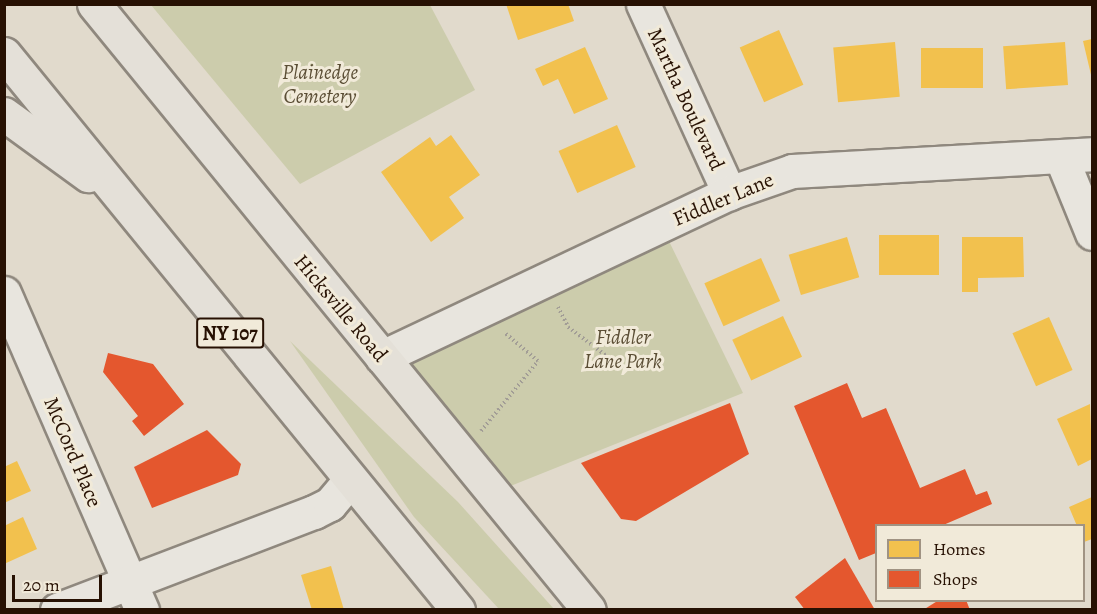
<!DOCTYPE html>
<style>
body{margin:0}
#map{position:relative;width:1097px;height:614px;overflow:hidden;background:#e1dacc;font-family:Alegreya,serif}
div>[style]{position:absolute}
.green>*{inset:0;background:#ccccac}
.homes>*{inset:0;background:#f2c14e;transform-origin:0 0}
.shops>*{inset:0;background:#e4572e}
.path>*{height:4px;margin-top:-2px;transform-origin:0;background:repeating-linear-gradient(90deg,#a29d96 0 1.5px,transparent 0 4.5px)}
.roads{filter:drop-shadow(2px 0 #8f887e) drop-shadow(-2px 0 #8f887e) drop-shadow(0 2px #8f887e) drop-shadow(0 -2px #8f887e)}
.minor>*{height:33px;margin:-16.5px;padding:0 16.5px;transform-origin:16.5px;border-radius:16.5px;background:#e8e5de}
.major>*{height:33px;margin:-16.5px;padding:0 16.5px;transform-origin:16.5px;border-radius:16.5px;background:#e4e0d8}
span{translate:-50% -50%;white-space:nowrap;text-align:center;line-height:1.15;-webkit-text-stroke:6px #f1ead9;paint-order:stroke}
.shield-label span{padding:2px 4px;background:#f1ead9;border:2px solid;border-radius:4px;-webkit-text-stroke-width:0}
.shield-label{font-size:20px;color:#271103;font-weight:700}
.park-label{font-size:21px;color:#5b4e35;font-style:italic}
.street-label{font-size:21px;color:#271103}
.frame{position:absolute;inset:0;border:6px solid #271103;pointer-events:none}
.legend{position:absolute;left:875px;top:524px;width:210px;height:78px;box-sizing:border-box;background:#f1ead9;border:2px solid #a09383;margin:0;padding:8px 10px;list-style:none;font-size:18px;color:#271103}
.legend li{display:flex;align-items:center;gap:12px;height:30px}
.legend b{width:30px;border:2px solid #a09383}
.scale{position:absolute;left:12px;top:575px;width:90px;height:27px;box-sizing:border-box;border:3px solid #271103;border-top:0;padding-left:8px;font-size:18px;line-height:21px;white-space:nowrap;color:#271103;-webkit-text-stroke:4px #f1ead9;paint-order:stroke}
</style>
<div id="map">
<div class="green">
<i style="clip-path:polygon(151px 5px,430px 5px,475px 90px,300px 184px)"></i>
<i style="clip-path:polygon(665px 233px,743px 393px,503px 489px,397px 363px)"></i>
<i style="clip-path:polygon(290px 341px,458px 502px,554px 609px,499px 609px,414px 517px)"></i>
</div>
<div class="homes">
<i style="clip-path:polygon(506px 4px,568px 4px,574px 21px,518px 40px)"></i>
<i style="left:779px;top:30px;width:60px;height:43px;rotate:66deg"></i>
<i style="clip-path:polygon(1092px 39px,1092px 79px,1083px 41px)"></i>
<i style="left:895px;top:42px;width:55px;height:62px;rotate:85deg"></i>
<i style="left:1065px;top:42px;width:43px;height:62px;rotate:86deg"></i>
<i style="clip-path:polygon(585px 47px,608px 99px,574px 114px,558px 79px,543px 86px,535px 69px)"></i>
<i style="left:983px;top:48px;width:40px;height:62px;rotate:90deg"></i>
<i style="left:617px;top:125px;width:46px;height:64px;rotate:66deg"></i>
<i style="clip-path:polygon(451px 135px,480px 175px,449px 197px,464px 218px,431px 242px,381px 172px,430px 137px,436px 146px)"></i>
<i style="left:939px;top:235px;width:40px;height:60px;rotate:90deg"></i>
<i style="left:847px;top:237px;width:42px;height:61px;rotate:73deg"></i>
<i style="clip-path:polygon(962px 237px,1023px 237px,1024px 277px,978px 278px,978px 292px,962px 292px)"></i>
<i style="left:761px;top:258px;width:47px;height:62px;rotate:66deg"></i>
<i style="left:783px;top:316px;width:45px;height:56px;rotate:65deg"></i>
<i style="left:1049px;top:317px;width:58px;height:40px;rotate:66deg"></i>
<i style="clip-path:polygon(1090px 404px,1092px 459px,1078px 466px,1057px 419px)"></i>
<i style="clip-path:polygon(17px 461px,31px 491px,4px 503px,4px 467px)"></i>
<i style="clip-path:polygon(1092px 497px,1092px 539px,1084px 542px,1084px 526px,1077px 526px,1069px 507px)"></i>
<i style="clip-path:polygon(23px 517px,37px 549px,4px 564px,4px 526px)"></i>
<i style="clip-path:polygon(331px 566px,344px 610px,312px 610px,301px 575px)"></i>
</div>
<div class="shops">
<i style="clip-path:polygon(108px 353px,153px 364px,184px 404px,144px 436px,132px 421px,138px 416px,103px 372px)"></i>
<i style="clip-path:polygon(847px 383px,862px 418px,886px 408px,920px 488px,965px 469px,976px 495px,987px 491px,992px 504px,941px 526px,876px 526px,876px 553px,859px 560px,794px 406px)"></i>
<i style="clip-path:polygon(730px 403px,749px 454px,636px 521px,621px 519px,581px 463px)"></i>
<i style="clip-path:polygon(207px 430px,241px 464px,238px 475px,152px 508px,134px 467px)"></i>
<i style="clip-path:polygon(845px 558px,875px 610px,805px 610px,795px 597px)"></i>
<i style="clip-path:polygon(939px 600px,966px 600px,970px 610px,923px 610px)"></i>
</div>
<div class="path">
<i style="left:558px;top:307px;width:22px;rotate:63deg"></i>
<i style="left:568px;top:327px;width:66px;rotate:37deg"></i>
<i style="left:481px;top:431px;width:90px;rotate:-50.8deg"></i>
<i style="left:538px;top:361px;width:43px;rotate:-139.7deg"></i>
</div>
<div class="roads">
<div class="minor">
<i style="left:643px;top:4px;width:208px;rotate:65.5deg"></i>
<i style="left:1061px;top:157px;width:82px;rotate:67.8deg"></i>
<i style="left:4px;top:293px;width:346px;rotate:66.5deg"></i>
<i style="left:382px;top:357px;width:384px;rotate:-25.3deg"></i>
<i style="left:729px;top:193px;width:67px;rotate:-19.2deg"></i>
<i style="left:792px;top:171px;width:300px;rotate:-3.2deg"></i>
<i style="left:57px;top:610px;width:275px;rotate:-20.9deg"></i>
<i style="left:314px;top:512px;width:18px;rotate:-27deg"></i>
<i style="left:330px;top:504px;width:31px;rotate:-50deg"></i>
</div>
<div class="major">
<i style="left:94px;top:4px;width:782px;rotate:50.76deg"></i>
<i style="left:4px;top:54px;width:718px;rotate:50.77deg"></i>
<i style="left:4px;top:114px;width:104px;rotate:36deg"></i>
</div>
</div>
<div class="shield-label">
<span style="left:230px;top:333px">NY 107</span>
</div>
<div class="park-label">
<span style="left:320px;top:84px">Plainedge<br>Cemetery</span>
<span style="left:623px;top:349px">Fiddler<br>Lane Park</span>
</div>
<div class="street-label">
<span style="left:686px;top:99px;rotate:65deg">Martha Boulevard</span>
<span style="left:723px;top:199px;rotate:-23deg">Fiddler Lane</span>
<span style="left:341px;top:308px;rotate:50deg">Hicksville Road</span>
<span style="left:73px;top:452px;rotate:67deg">McCord Place</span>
</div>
<div class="frame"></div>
<ul class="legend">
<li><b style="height:16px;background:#f2c14e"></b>Homes</li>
<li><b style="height:16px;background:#e4572e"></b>Shops</li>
</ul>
<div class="scale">20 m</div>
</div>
